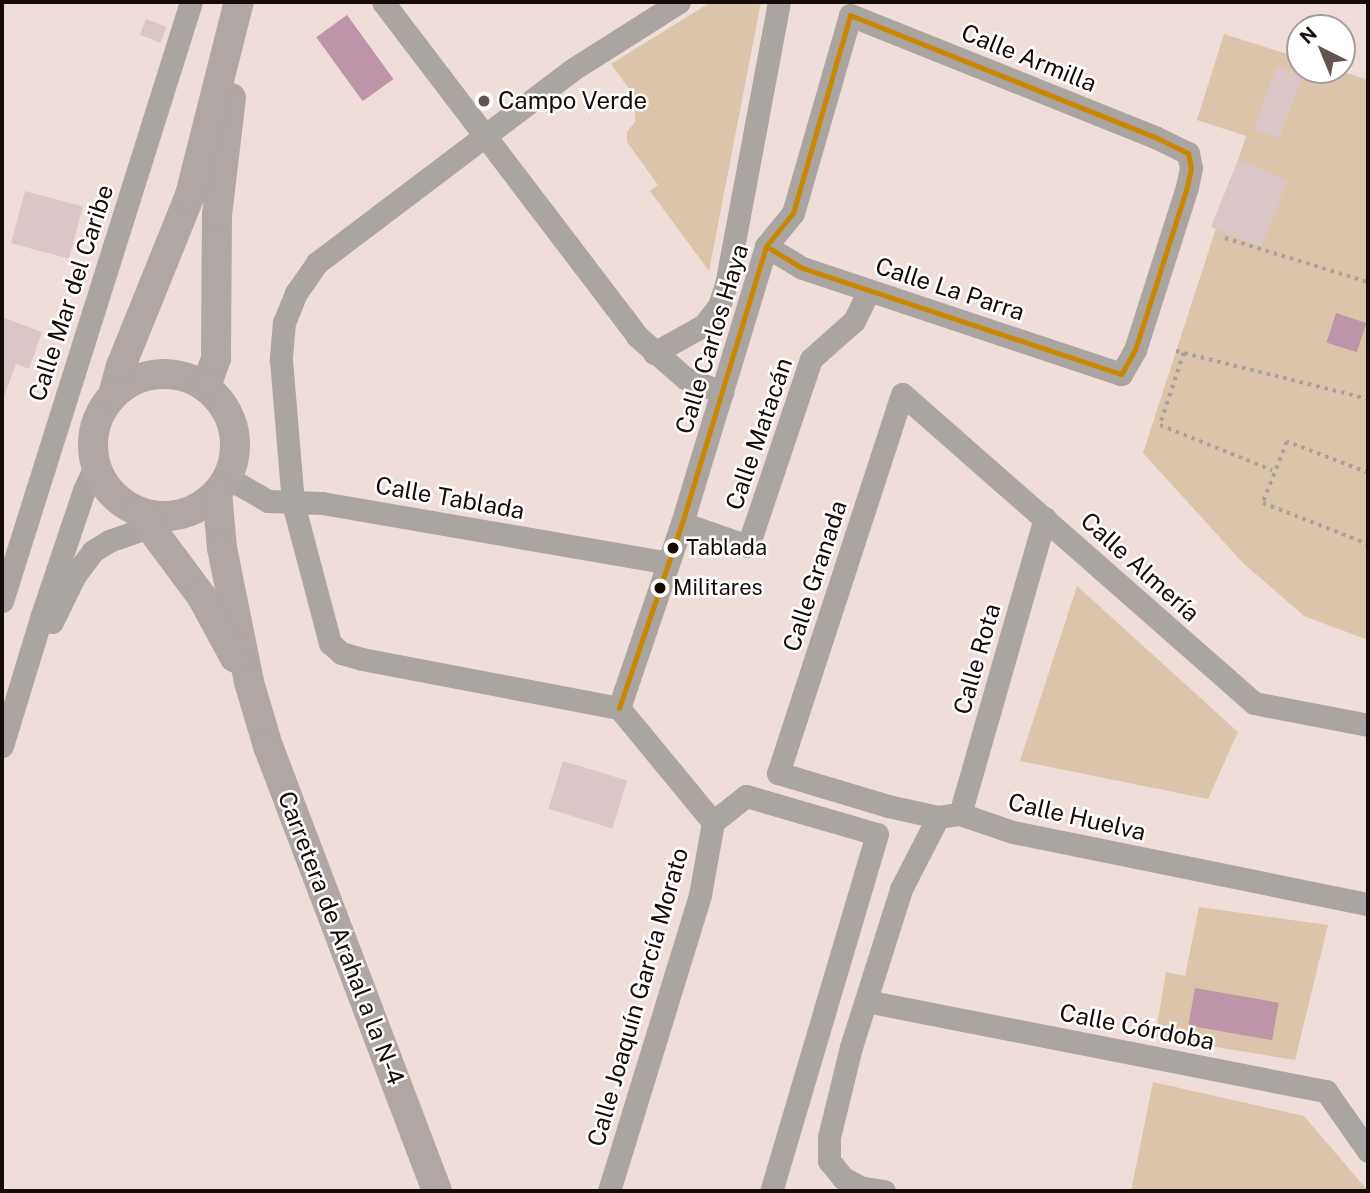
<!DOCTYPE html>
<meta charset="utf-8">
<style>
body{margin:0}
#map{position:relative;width:1370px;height:1193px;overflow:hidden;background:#efddd9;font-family:"Public Sans",sans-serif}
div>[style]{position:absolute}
.green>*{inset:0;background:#dac5ab}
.water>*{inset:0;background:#bd94a8;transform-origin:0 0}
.building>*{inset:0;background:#dac6c6;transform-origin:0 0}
.path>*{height:3.5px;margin-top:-1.75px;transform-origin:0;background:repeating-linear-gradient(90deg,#a9a19d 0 3.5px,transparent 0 8.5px)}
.minor>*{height:23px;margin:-11.5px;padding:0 11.5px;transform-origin:11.5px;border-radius:11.5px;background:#aba5a2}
.major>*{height:30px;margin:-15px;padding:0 15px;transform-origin:15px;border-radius:15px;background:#b0a6a3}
.major>.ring{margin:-15px;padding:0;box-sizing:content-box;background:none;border:30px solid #b0a6a3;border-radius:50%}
.bus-1>*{height:5px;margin:-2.5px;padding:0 2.5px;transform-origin:2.5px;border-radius:2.5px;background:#ca8702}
.dots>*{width:19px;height:19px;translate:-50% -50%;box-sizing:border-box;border:4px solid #fff;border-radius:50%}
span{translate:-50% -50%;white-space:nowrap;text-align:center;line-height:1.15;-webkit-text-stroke:5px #fff;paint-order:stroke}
.bus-label{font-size:22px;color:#150b08}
.left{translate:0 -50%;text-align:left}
.street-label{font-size:24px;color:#150b08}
.poi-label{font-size:24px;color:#150b08}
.frame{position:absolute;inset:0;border:4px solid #150b08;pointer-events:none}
.north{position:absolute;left:1286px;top:14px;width:70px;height:70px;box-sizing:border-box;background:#fff;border:2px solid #a19d9c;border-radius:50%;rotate:317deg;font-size:19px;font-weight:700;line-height:28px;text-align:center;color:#150b08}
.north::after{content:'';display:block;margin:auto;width:24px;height:32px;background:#615451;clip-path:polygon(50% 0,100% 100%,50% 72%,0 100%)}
</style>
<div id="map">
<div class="green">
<i style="clip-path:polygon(711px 2px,761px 2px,709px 271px,650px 191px,658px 185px,627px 142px,627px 132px,635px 122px,635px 97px,611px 64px)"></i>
<i style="clip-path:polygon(1224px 34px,1300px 58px,1300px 70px,1338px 70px,1368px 80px,1368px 640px,1304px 616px,1244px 564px,1143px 453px,1246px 136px,1197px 120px)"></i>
<i style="clip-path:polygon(1077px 586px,1238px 732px,1208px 799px,1020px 761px)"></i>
<i style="clip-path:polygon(1199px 907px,1328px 925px,1295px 1060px,1155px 1037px,1166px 972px,1185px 976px)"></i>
<i style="clip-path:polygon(1153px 1082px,1304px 1116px,1368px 1191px,1131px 1191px)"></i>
</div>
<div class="water">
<i style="left:347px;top:15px;width:79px;height:38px;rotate:54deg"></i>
<i style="left:1336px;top:313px;width:32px;height:31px;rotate:18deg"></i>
<i style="left:1195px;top:988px;width:85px;height:38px;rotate:10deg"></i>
</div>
<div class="building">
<i style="left:146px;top:19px;width:22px;height:17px;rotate:21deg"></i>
<i style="left:1277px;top:66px;width:27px;height:67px;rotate:20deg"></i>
<i style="left:1238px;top:160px;width:54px;height:72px;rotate:22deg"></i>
<i style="left:25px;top:191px;width:60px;height:54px;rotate:15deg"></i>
<i style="clip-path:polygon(2px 317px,42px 332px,29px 369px,16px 364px,4px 397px)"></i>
<i style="left:563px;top:761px;width:67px;height:50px;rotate:17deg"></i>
</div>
<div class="path">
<i style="left:1225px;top:238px;width:150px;rotate:17.1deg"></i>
<i style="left:1176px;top:351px;width:198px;rotate:14deg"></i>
<i style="left:1184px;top:353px;width:76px;rotate:108.4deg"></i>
<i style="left:1160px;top:425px;width:121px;rotate:21.9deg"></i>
<i style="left:1368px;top:473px;width:87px;rotate:-159.1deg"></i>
<i style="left:1287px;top:442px;width:66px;rotate:111.5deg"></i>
<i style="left:1263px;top:503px;width:113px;rotate:21.3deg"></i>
</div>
<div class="minor">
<i style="left:383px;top:2px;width:420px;rotate:52.7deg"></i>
<i style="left:637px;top:336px;width:64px;rotate:41.2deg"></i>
<i style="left:685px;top:378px;width:40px;rotate:21deg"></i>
<i style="left:679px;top:2px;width:127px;rotate:147.6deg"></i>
<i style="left:572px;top:70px;width:320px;rotate:142.9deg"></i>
<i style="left:317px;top:263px;width:37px;rotate:125deg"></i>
<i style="left:296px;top:293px;width:31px;rotate:112deg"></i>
<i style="left:284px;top:322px;width:38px;rotate:95deg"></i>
<i style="left:281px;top:360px;width:144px;rotate:85.2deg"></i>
<i style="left:293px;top:503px;width:145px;rotate:75.2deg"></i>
<i style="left:330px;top:643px;width:15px;rotate:42deg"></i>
<i style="left:341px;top:653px;width:22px;rotate:16deg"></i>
<i style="left:362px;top:659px;width:262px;rotate:10.8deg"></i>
<i style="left:619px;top:708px;width:148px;rotate:50.5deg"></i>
<i style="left:654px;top:353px;width:57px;rotate:-29.2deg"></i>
<i style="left:704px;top:325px;width:24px;rotate:-52deg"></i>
<i style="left:719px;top:306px;width:22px;rotate:-72deg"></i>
<i style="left:726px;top:285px;width:288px;rotate:-79.4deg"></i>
<i style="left:228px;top:478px;width:46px;rotate:29.9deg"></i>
<i style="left:268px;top:501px;width:54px;rotate:2.1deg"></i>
<i style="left:322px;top:503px;width:351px;rotate:9.8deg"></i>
<i style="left:682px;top:523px;width:70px;rotate:19.2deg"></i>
<i style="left:748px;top:546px;width:197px;rotate:-71.4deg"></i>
<i style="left:811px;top:359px;width:57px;rotate:-41.5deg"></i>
<i style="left:854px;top:321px;width:34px;rotate:-64deg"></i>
<i style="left:2px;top:601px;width:628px;rotate:-72.49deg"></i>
<i style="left:52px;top:622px;width:52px;rotate:-63.9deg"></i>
<i style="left:75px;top:575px;width:30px;rotate:-53deg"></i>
<i style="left:93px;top:551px;width:19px;rotate:-32deg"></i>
<i style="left:109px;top:541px;width:42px;rotate:-19.3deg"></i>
<i style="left:149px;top:527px;width:17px;rotate:-40deg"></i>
<i style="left:619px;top:708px;width:195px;rotate:-71.2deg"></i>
<i style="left:682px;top:523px;width:289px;rotate:-73.1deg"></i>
<i style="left:766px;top:246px;width:43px;rotate:-50.7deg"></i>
<i style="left:793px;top:213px;width:206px;rotate:-73.9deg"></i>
<i style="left:850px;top:15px;width:328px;rotate:21.8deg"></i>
<i style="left:1155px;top:137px;width:37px;rotate:26deg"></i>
<i style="left:1188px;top:153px;width:15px;rotate:79deg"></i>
<i style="left:1191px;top:168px;width:19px;rotate:102deg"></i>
<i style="left:1187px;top:187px;width:171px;rotate:107.7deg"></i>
<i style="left:1135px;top:350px;width:28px;rotate:120deg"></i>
<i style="left:1121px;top:374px;width:336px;rotate:-161.6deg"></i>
<i style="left:802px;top:268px;width:42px;rotate:-148.6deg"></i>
<i style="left:1368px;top:725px;width:116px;rotate:-169.1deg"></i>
<i style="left:1254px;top:703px;width:468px;rotate:-138.7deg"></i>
<i style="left:902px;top:394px;width:399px;rotate:108.1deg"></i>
<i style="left:778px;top:773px;width:115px;rotate:16.7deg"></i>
<i style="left:888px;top:806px;width:51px;rotate:12.4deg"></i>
<i style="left:938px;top:817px;width:22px;rotate:-8deg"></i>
<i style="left:960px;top:814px;width:56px;rotate:18.8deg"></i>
<i style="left:1013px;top:832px;width:362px;rotate:11.5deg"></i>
<i style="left:2px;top:746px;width:137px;rotate:-73deg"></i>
<i style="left:42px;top:615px;width:132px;rotate:-71.4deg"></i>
<i style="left:84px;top:490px;width:29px;rotate:-65deg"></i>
<i style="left:960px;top:814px;width:308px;rotate:-74deg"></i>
<i style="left:866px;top:1001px;width:469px;rotate:11.1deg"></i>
<i style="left:1326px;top:1091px;width:73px;rotate:55deg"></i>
<i style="left:609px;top:1191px;width:310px;rotate:-72.9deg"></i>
<i style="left:700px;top:895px;width:74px;rotate:-79.9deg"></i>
<i style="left:713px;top:822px;width:42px;rotate:-38.2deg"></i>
<i style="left:746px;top:796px;width:136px;rotate:16.2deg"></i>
<i style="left:877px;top:834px;width:372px;rotate:106.5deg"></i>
<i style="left:884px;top:1191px;width:24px;rotate:-171deg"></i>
<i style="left:860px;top:1187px;width:19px;rotate:-152deg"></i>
<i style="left:843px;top:1178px;width:22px;rotate:-129deg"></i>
<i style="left:829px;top:1161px;width:24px;rotate:-90deg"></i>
<i style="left:829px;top:1137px;width:93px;rotate:-76.3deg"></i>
<i style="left:851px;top:1047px;width:166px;rotate:-72.4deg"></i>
<i style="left:901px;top:889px;width:81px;rotate:-62.8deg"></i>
</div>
<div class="major">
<i class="ring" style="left:93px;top:374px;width:112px;height:112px"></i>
<i style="left:206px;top:386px;width:30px;rotate:-70deg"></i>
<i style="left:216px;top:358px;width:143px;rotate:-89.6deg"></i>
<i style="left:217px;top:215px;width:118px;rotate:-83.2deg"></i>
<i style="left:113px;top:395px;width:30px;rotate:-75deg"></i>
<i style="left:121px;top:366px;width:184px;rotate:-68deg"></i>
<i style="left:190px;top:195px;width:199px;rotate:-75.8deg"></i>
<i style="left:217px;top:493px;width:55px;rotate:84.8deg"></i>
<i style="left:222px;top:548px;width:137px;rotate:78.6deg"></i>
<i style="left:249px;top:682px;width:67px;rotate:73.5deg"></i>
<i style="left:268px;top:746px;width:476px;rotate:69.2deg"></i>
<i style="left:138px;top:511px;width:107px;rotate:53.3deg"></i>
<i style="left:202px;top:597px;width:69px;rotate:61.6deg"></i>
</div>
<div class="bus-1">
<i style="left:619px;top:708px;width:195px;rotate:-71.2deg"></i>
<i style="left:682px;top:523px;width:289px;rotate:-73.1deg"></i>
<i style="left:766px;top:246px;width:43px;rotate:-50.7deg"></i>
<i style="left:793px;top:213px;width:206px;rotate:-73.9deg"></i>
<i style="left:850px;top:15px;width:328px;rotate:21.8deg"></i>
<i style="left:1155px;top:137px;width:37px;rotate:26deg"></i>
<i style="left:1188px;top:153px;width:15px;rotate:79deg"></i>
<i style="left:1191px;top:168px;width:19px;rotate:102deg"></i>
<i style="left:1187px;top:187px;width:171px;rotate:107.7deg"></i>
<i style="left:1135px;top:350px;width:28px;rotate:120deg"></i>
<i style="left:1121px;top:374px;width:336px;rotate:-161.6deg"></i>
<i style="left:802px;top:268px;width:42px;rotate:-148.6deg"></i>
</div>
<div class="dots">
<i style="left:484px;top:101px;background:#615451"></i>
<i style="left:673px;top:548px;background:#150b08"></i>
<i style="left:660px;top:588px;background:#150b08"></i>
</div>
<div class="bus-label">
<span class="left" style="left:686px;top:548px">Tablada</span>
<span class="left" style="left:673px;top:588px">Militares</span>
</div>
<div class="street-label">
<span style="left:1029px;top:58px;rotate:22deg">Calle Armilla</span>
<span style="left:950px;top:289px;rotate:18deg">Calle La Parra</span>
<span style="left:71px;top:293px;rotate:-72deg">Calle Mar del Caribe</span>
<span style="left:712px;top:339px;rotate:-73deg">Calle Carlos Haya</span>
<span style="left:759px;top:434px;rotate:-71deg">Calle Matacán</span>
<span style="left:450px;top:498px;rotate:10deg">Calle Tablada</span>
<span style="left:1140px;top:567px;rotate:42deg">Calle Almería</span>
<span style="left:815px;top:576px;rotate:-72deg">Calle Granada</span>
<span style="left:977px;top:659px;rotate:-74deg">Calle Rota</span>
<span style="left:1077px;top:817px;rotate:13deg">Calle Huelva</span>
<span style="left:341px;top:938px;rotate:69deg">Carretera de Arahal a la N-4</span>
<span style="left:638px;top:997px;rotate:-74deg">Calle Joaquín García Morato</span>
<span style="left:1137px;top:1027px;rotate:11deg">Calle Córdoba</span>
</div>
<div class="poi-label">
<span class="left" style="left:498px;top:101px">Campo Verde</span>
</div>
<div class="frame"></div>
<div class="north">N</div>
</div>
